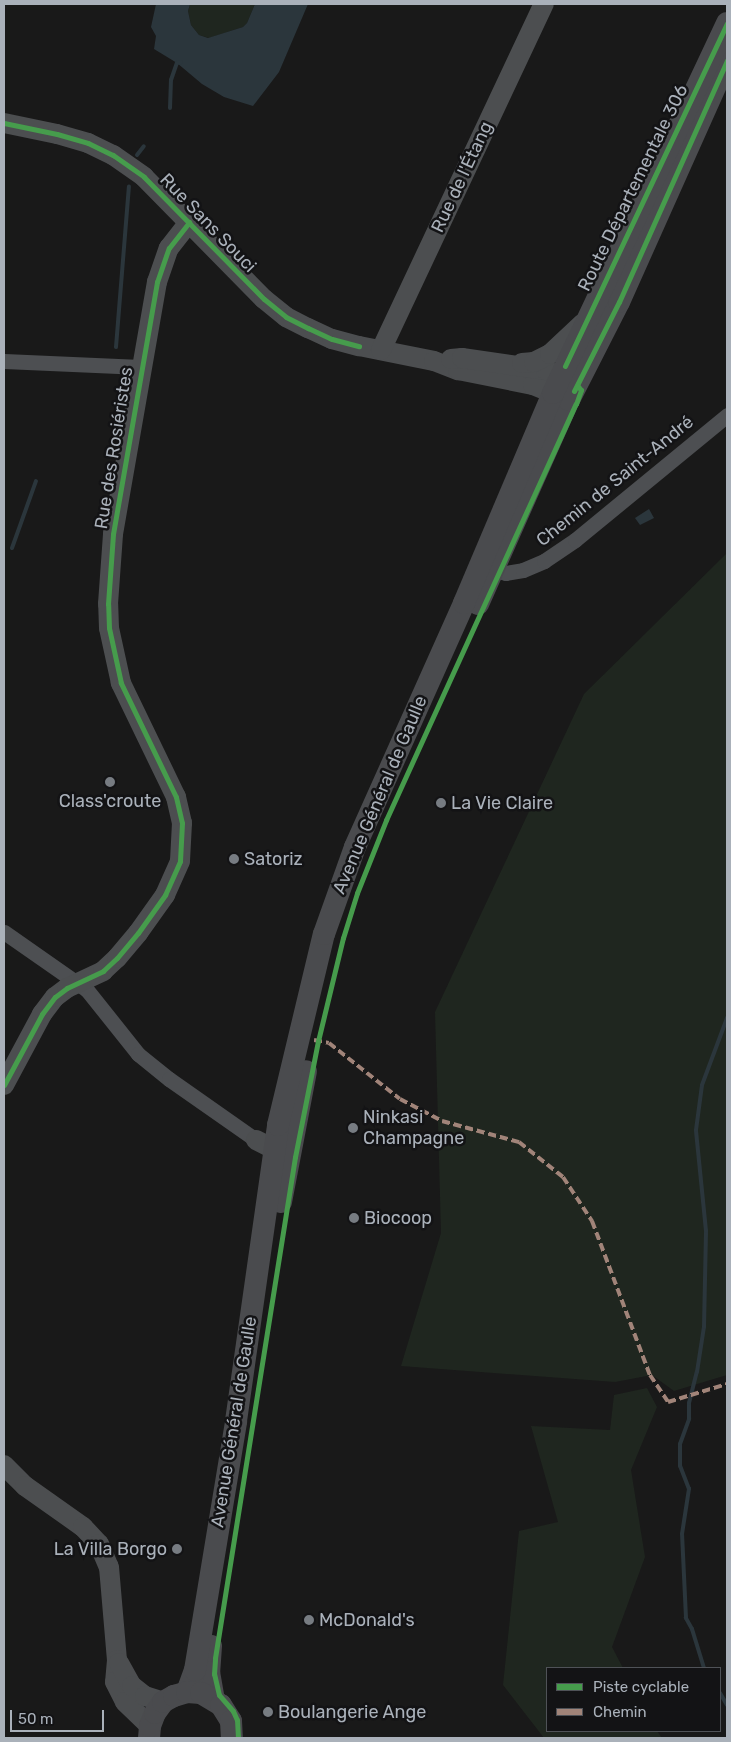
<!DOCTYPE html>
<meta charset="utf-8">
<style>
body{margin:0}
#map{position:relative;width:731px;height:1742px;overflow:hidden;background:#191919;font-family:Rubik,sans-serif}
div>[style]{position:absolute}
.green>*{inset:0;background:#1f261f}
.water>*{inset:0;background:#2b363c}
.stream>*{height:4px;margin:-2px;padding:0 2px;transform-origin:2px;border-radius:2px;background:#2b363c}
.street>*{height:15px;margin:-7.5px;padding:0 7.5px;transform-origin:7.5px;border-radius:7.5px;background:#4d4f52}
.secondary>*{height:20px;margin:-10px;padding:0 10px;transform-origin:10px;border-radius:10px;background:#4c4e50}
.primary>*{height:22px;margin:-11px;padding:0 11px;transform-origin:11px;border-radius:11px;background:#4a4b4e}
.quiet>*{height:4px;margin-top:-2px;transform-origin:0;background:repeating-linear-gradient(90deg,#a18479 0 8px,transparent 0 12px)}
.cycleway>*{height:5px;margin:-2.5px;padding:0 2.5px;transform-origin:2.5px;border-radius:2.5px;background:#469c4c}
.dots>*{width:14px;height:14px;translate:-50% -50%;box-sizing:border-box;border:2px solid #131315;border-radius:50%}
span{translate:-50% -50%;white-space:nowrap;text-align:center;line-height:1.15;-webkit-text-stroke:5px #131315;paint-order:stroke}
.street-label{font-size:18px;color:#aab1ba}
.poi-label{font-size:18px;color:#aab1ba}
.left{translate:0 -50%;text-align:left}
.right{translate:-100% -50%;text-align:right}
.frame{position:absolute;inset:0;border:5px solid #aab1ba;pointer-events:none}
.legend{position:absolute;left:546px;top:1667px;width:175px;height:65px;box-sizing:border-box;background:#131315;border:1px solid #4f5257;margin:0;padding:6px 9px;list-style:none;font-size:15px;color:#aab1ba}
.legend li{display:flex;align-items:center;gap:10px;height:25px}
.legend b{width:25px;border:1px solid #4f5257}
.scale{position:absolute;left:10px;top:1710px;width:94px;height:22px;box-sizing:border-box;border:2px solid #aab1ba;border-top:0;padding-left:6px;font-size:15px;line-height:18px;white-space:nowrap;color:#aab1ba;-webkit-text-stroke:4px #131315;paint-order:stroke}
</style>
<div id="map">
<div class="green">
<i style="clip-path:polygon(190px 4px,255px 4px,247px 23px,243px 27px,209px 38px,199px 35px,191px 25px,188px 11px)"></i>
<i style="clip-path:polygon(727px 553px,727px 1375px,674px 1391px,652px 1375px,615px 1382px,401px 1366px,441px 1233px,435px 1012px,584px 694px)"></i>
<i style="clip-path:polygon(647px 1388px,657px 1407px,631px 1470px,645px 1557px,612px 1647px,623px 1668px,547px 1668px,547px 1731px,657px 1731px,662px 1738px,544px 1738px,503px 1685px,519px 1531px,558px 1522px,531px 1426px,610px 1430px,614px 1395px)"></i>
</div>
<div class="water">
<i style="clip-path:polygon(156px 4px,190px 4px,188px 11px,191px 25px,199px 35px,208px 38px,243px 27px,247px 23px,255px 4px,308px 4px,279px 72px,253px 106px,224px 97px,202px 84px,177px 63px,154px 49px,156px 36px,151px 27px)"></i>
<i style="clip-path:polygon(649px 509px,654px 518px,640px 525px,635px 518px)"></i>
</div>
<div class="stream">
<i style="left:170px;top:108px;width:28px;rotate:-88deg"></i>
<i style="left:171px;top:80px;width:18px;rotate:-71deg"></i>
<i style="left:177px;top:63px;width:4px;rotate:-14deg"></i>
<i style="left:137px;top:155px;width:11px;rotate:-52deg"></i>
<i style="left:116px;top:347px;width:161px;rotate:-85.4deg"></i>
<i style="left:12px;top:548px;width:71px;rotate:-70.3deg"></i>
<i style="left:704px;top:1668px;width:41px;rotate:-107.1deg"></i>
<i style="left:692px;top:1629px;width:13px;rotate:-119deg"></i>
<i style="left:686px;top:1618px;width:84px;rotate:-92.7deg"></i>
<i style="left:682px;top:1534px;width:46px;rotate:-81.2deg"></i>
<i style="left:689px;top:1489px;width:25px;rotate:-111deg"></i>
<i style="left:680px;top:1466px;width:22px;rotate:-90deg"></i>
<i style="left:680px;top:1444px;width:27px;rotate:-70deg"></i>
<i style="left:689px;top:1419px;width:16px;rotate:-90deg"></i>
<i style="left:689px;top:1403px;width:32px;rotate:-76deg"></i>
<i style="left:697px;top:1372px;width:46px;rotate:-81.2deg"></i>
<i style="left:704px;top:1327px;width:96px;rotate:-88.8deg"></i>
<i style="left:706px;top:1231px;width:101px;rotate:-95.7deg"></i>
<i style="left:696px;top:1130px;width:45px;rotate:-82.4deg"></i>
<i style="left:702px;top:1085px;width:72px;rotate:-69.5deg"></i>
<i style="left:720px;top:1693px;width:14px;rotate:60deg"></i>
</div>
<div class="street">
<i style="left:4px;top:361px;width:137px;rotate:2.5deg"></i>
<i style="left:494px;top:570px;width:12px;rotate:14deg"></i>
<i style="left:506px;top:573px;width:17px;rotate:-10deg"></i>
<i style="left:523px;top:570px;width:23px;rotate:-23deg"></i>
<i style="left:544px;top:561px;width:37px;rotate:-34deg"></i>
<i style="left:575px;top:540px;width:197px;rotate:-39.4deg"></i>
<i style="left:4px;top:932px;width:101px;rotate:34.9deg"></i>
<i style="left:87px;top:990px;width:82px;rotate:51.4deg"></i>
<i style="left:138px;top:1054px;width:40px;rotate:39deg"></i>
<i style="left:169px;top:1079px;width:106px;rotate:35deg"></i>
</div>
<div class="secondary">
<i style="left:4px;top:123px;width:54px;rotate:11.7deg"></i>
<i style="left:57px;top:134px;width:32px;rotate:16deg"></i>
<i style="left:88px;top:143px;width:28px;rotate:26deg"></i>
<i style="left:113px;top:155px;width:38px;rotate:35deg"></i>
<i style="left:144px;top:177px;width:171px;rotate:45.5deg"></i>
<i style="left:264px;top:299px;width:28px;rotate:39deg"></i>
<i style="left:286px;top:317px;width:25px;rotate:27deg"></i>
<i style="left:308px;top:328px;width:26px;rotate:25deg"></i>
<i style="left:332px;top:339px;width:28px;rotate:15deg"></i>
<i style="left:359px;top:346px;width:76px;rotate:11.3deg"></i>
<i style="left:434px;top:361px;width:26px;rotate:21deg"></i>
<i style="left:458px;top:370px;width:76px;rotate:11.3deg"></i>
<i style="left:533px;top:385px;width:37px;rotate:22deg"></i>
<i style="left:381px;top:350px;width:382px;rotate:-64.8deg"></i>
<i style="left:451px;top:359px;width:11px;rotate:-5deg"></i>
<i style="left:462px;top:358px;width:85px;rotate:8.1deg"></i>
<i style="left:546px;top:370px;width:32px;rotate:26deg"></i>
<i style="left:522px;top:363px;width:12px;rotate:-5deg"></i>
<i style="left:534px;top:362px;width:18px;rotate:-27deg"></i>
<i style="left:550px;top:354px;width:45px;rotate:-43.2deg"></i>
<i style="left:4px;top:1085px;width:81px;rotate:-61.8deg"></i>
<i style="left:42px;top:1014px;width:21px;rotate:-53deg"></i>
<i style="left:55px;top:997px;width:15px;rotate:-37deg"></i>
<i style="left:67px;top:988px;width:40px;rotate:-25deg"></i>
<i style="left:103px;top:971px;width:19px;rotate:-43deg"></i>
<i style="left:117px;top:958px;width:33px;rotate:-50deg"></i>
<i style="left:138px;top:933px;width:47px;rotate:-54.6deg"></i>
<i style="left:165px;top:895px;width:37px;rotate:-66deg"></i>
<i style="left:180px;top:861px;width:38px;rotate:-87deg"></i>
<i style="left:182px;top:823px;width:27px;rotate:-103deg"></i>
<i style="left:176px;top:797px;width:127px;rotate:-115.8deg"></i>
<i style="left:121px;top:683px;width:56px;rotate:-102.3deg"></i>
<i style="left:109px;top:628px;width:24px;rotate:-92deg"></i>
<i style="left:108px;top:604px;width:70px;rotate:-85.9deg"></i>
<i style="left:113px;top:534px;width:256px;rotate:-80.1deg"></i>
<i style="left:157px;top:282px;width:36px;rotate:-71deg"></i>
<i style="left:169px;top:248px;width:33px;rotate:-52deg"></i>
<i style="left:256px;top:1140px;width:36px;rotate:27deg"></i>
<i style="left:4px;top:1465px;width:30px;rotate:45deg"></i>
<i style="left:25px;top:1486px;width:71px;rotate:35.3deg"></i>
<i style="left:83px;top:1527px;width:23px;rotate:47deg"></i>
<i style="left:99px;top:1544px;width:25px;rotate:67deg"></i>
<i style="left:109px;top:1567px;width:93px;rotate:85.1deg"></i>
<i style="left:117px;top:1660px;width:22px;rotate:95deg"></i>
<i style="left:115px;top:1682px;width:22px;rotate:63deg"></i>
<i style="left:125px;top:1702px;width:35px;rotate:44deg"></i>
<i style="left:119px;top:1663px;width:26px;rotate:61deg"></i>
<i style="left:132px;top:1686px;width:16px;rotate:38deg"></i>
<i style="left:145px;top:1696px;width:19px;rotate:18deg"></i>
</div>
<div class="primary">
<i style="left:478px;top:604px;width:223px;rotate:-66deg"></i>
<i style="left:569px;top:400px;width:110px;rotate:-63deg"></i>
<i style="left:619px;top:302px;width:265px;rotate:-65.9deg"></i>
<i style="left:281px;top:1202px;width:133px;rotate:-79.2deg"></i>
<i style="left:211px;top:1646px;width:26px;rotate:94deg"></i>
<i style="left:209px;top:1672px;width:27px;rotate:80deg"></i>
<i style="left:187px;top:1692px;width:23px;rotate:-70deg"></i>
<i style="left:195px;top:1670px;width:252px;rotate:-80.6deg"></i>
<i style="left:236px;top:1421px;width:299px;rotate:-81.9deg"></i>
<i style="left:278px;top:1125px;width:196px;rotate:-76.5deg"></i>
<i style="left:324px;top:934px;width:92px;rotate:-70.4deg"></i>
<i style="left:355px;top:847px;width:267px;rotate:-65.9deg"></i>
<i style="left:464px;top:603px;width:228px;rotate:-67deg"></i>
<i style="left:553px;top:393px;width:409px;rotate:-64.8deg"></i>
<i style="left:149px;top:1738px;width:12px;rotate:-85deg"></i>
<i style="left:150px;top:1726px;width:14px;rotate:-69deg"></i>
<i style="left:155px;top:1713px;width:14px;rotate:-54deg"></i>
<i style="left:163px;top:1702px;width:13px;rotate:-29deg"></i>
<i style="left:174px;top:1696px;width:14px;rotate:-17deg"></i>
<i style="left:187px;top:1692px;width:14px;rotate:4deg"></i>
<i style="left:201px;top:1693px;width:23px;rotate:31deg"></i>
<i style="left:221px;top:1705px;width:19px;rotate:58deg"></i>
<i style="left:231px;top:1721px;width:17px;rotate:87deg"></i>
</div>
<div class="quiet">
<i style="left:314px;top:1040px;width:15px;rotate:11deg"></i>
<i style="left:329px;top:1043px;width:90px;rotate:38.3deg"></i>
<i style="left:400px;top:1099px;width:47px;rotate:27.6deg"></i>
<i style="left:442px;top:1121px;width:80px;rotate:15.3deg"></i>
<i style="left:519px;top:1142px;width:56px;rotate:38.5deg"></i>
<i style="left:563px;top:1177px;width:53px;rotate:56.6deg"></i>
<i style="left:592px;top:1221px;width:165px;rotate:69.4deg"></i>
<i style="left:650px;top:1375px;width:32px;rotate:56deg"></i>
<i style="left:668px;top:1402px;width:62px;rotate:-17deg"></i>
</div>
<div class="cycleway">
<i style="left:4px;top:123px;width:54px;rotate:11.7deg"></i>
<i style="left:57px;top:134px;width:32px;rotate:16deg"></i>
<i style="left:88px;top:143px;width:28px;rotate:26deg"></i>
<i style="left:113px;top:155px;width:38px;rotate:35deg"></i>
<i style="left:144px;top:177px;width:171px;rotate:45.5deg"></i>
<i style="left:264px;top:299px;width:28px;rotate:39deg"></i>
<i style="left:286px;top:317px;width:25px;rotate:27deg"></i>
<i style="left:308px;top:328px;width:26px;rotate:25deg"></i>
<i style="left:332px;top:339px;width:28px;rotate:15deg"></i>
<i style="left:565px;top:366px;width:379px;rotate:-64.7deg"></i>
<i style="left:574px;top:391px;width:100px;rotate:-63.2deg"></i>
<i style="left:619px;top:302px;width:265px;rotate:-65.9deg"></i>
<i style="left:4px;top:1085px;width:81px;rotate:-61.8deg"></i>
<i style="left:42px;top:1014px;width:21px;rotate:-53deg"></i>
<i style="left:55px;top:997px;width:15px;rotate:-37deg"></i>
<i style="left:67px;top:988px;width:40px;rotate:-25deg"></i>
<i style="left:103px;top:971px;width:19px;rotate:-43deg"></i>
<i style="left:117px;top:958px;width:33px;rotate:-50deg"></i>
<i style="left:138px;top:933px;width:47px;rotate:-54.6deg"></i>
<i style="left:165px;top:895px;width:37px;rotate:-66deg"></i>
<i style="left:180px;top:861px;width:38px;rotate:-87deg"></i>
<i style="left:182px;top:823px;width:27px;rotate:-103deg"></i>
<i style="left:176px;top:797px;width:127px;rotate:-115.8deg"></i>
<i style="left:121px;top:683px;width:56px;rotate:-102.3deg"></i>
<i style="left:109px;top:628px;width:24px;rotate:-92deg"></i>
<i style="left:108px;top:604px;width:70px;rotate:-85.9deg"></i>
<i style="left:113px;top:534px;width:256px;rotate:-80.1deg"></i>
<i style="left:157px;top:282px;width:36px;rotate:-71deg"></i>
<i style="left:169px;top:248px;width:33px;rotate:-52deg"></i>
<i style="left:238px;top:1738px;width:18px;rotate:-93deg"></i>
<i style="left:237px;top:1720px;width:10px;rotate:-114deg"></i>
<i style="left:233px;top:1711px;width:21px;rotate:-131deg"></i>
<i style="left:219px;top:1695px;width:22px;rotate:-103deg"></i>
<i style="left:214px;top:1674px;width:16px;rotate:-86deg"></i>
<i style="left:215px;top:1658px;width:507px;rotate:-80.93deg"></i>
<i style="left:295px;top:1157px;width:118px;rotate:-78.8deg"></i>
<i style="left:318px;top:1041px;width:106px;rotate:-76.4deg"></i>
<i style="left:343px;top:938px;width:47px;rotate:-72.7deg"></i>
<i style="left:357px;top:893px;width:79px;rotate:-68.3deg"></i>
<i style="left:386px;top:820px;width:457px;rotate:-65.5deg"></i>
<i style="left:576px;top:404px;width:15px;rotate:-70deg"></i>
<i style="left:581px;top:390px;width:6px;rotate:-129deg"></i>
</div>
<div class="dots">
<i style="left:110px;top:782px;background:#777c82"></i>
<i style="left:441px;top:803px;background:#777c82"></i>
<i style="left:234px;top:859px;background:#777c82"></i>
<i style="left:353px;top:1128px;background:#777c82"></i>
<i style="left:354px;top:1218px;background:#777c82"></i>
<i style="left:177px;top:1549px;background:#777c82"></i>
<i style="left:309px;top:1620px;background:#777c82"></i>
<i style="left:268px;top:1712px;background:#777c82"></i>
</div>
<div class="street-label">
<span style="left:462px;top:177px;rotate:-65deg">Rue de l'Étang</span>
<span style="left:633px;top:188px;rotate:-64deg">Route Départementale 306</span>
<span style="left:208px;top:223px;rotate:46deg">Rue Sans Souci</span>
<span style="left:114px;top:448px;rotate:-81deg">Rue des Rosiéristes</span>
<span style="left:615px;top:481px;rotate:-39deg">Chemin de Saint-André</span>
<span style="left:380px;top:795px;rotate:-67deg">Avenue Général de Gaulle</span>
<span style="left:234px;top:1422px;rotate:-81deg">Avenue Général de Gaulle</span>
</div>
<div class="poi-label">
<span style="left:110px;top:801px">Class'croute</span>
<span class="left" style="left:451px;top:803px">La Vie Claire</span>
<span class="left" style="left:244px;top:859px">Satoriz</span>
<span class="left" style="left:363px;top:1128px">Ninkasi<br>Champagne</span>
<span class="left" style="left:364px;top:1218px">Biocoop</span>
<span class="right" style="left:167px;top:1549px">La Villa Borgo</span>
<span class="left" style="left:319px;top:1620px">McDonald's</span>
<span class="left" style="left:278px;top:1712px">Boulangerie Ange</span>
</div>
<div class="frame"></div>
<ul class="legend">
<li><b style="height:6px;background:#469c4c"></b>Piste cyclable</li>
<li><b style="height:6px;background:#a18479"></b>Chemin</li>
</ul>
<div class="scale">50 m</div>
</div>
